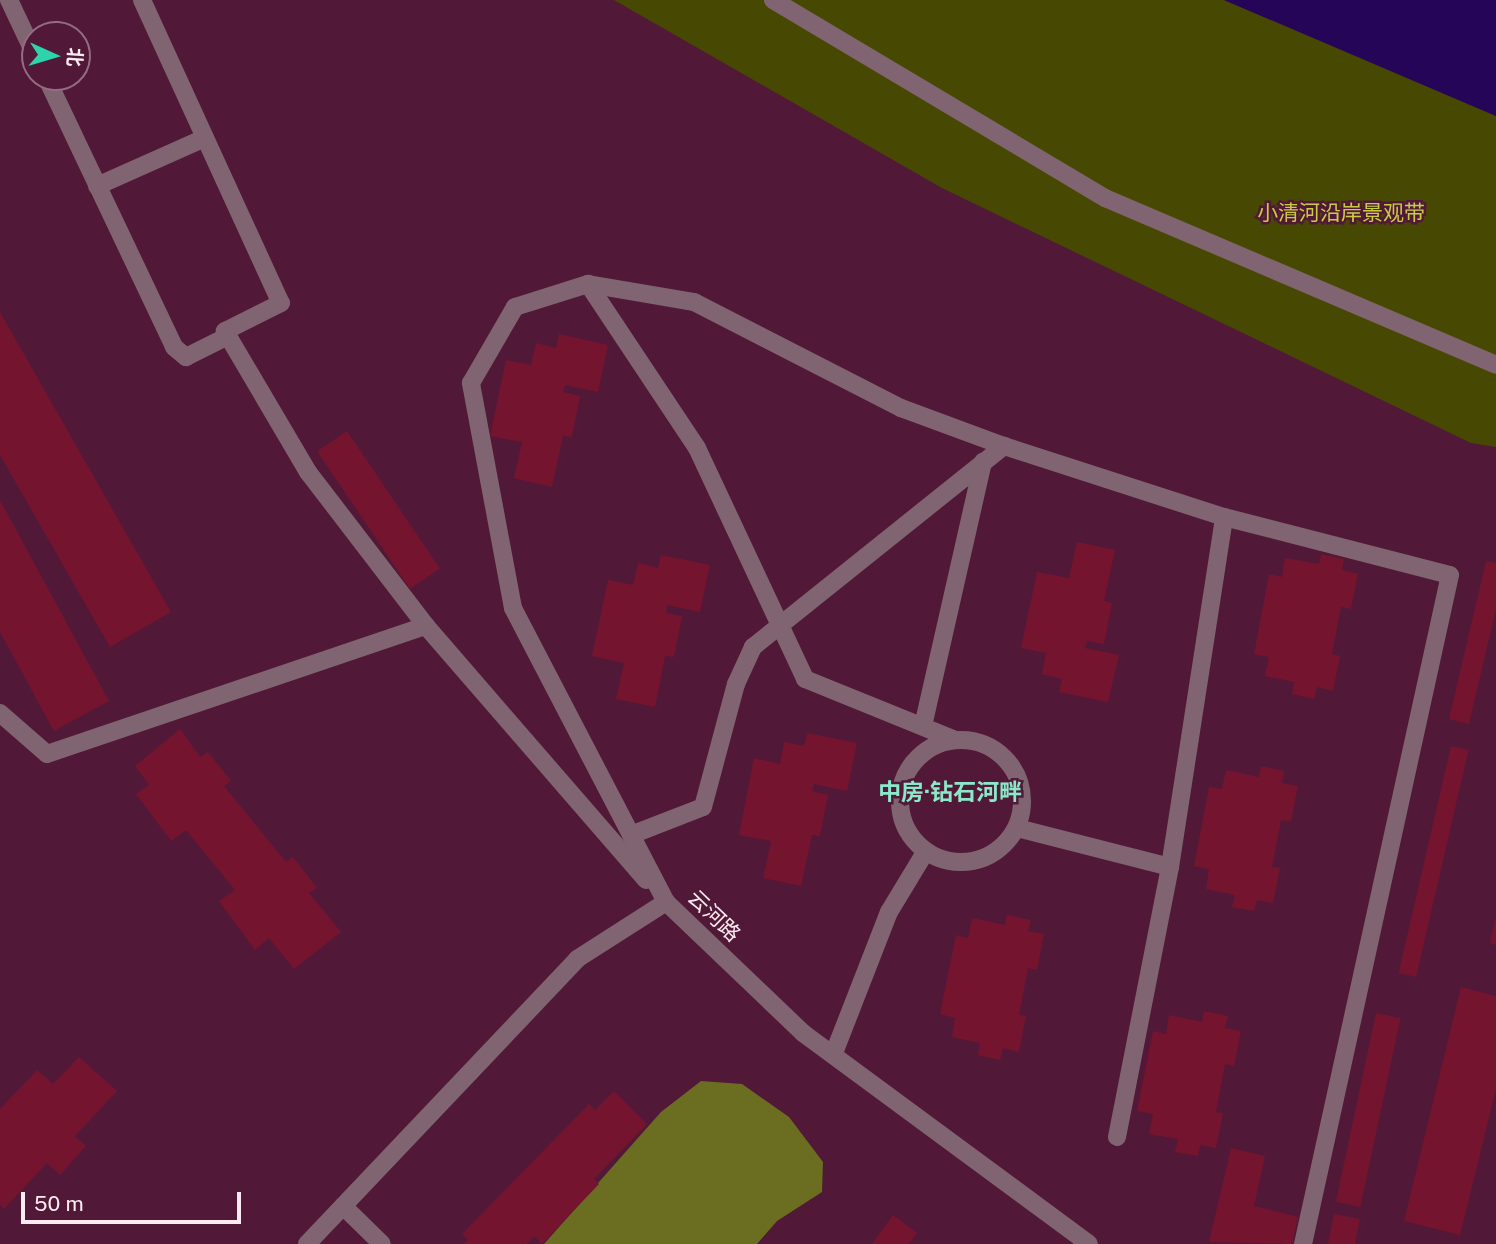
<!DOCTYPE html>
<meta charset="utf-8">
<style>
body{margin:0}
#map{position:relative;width:1496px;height:1244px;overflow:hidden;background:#511937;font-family:"Public Sans","Noto Sans SC",sans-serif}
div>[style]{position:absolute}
.green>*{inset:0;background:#474903}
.forest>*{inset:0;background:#6b6d20}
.water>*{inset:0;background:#250558}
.building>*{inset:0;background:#75142f;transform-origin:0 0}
.minor>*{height:18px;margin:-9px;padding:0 9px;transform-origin:9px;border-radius:9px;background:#816471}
.minor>.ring{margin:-9px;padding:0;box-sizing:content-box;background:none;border:18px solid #816471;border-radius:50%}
span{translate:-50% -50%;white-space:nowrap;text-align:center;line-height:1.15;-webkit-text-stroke:5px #511937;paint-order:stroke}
.park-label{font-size:21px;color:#c8cc43}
.street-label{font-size:21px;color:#fbecf2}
.neighbourhood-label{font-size:23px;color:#8be9ca;font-weight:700}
.north{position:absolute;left:21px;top:21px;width:70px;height:70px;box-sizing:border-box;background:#511937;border:2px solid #956d82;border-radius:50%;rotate:94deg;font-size:19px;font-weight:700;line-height:28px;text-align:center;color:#fbecf2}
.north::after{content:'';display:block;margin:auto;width:24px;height:32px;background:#2dd4ab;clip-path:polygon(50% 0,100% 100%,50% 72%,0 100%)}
.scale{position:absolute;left:21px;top:1192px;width:220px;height:32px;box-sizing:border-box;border:4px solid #fbecf2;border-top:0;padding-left:9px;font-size:21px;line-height:24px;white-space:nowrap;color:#fbecf2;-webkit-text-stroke:5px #511937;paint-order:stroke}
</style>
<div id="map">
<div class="green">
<i style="clip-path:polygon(614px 0,1224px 0,1496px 116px,1496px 447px,1471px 443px,942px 188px)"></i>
</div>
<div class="forest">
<i style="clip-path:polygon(701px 1081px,742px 1084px,789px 1117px,823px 1162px,822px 1192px,777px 1221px,757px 1244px,544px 1244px,661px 1112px)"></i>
</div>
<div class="water">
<i style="clip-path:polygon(1224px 0,1496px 0,1496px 116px)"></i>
</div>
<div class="building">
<i style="clip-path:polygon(0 312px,171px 612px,110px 647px,0 455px)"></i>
<i style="clip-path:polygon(559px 334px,608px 345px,598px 392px,565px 385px,563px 392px,580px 396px,572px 437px,563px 436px,552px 487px,514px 478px,522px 442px,490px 436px,506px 360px,531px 365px,536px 343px,556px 348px)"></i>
<i style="left:347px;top:431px;width:166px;height:36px;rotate:56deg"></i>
<i style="clip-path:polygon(0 500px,109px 701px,54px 731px,0 632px)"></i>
<i style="clip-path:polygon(1077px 542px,1115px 550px,1104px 601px,1112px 603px,1104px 644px,1087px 641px,1085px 648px,1119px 655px,1108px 702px,1059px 692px,1062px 679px,1042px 674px,1046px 653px,1021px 648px,1037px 572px,1069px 578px)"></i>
<i style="clip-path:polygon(1321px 554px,1344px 559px,1342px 570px,1358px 574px,1351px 609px,1341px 607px,1332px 654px,1340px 656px,1333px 691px,1317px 687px,1314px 699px,1292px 694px,1294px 682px,1265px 676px,1269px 657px,1254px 654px,1269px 574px,1282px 577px,1285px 558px,1319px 564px)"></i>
<i style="clip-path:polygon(661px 555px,710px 565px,700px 612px,667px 605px,666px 613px,682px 616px,674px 657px,665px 656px,655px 707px,616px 699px,624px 663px,592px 656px,608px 580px,633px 585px,638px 563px,658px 568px)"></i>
<i style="clip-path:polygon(1486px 561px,1496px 563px,1496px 609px,1469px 724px,1449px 719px)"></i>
<i style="clip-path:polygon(180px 729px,200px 757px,208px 752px,231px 781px,224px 786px,286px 862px,293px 857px,317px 888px,309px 893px,341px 932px,294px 969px,269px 938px,255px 950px,219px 901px,235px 890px,186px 830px,171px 841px,136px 794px,149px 785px,135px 766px)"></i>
<i style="clip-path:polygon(807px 733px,857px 743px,847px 791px,814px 784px,812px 791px,828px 795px,820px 836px,812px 835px,801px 886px,763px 878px,771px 841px,739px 835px,754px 758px,780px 764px,784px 742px,804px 746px)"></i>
<i style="left:1451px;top:746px;width:18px;height:233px;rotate:13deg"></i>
<i style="clip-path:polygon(1261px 766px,1284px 771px,1282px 783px,1298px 786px,1291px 821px,1281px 820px,1272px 867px,1280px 868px,1273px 903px,1257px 900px,1254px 911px,1232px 907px,1235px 895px,1206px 889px,1209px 869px,1194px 866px,1209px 787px,1222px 789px,1226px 770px,1259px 777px)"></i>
<i style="clip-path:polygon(1007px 915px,1031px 920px,1028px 931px,1044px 934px,1037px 970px,1028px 968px,1019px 1015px,1026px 1016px,1019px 1052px,1003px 1048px,1000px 1060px,978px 1055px,980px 1043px,952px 1037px,955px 1018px,940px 1014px,956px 935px,968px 938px,972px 918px,1005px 925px)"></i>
<i style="clip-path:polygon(1495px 920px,1496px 920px,1496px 945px,1490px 943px)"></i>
<i style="clip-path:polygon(1461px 987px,1496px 996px,1496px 1089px,1460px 1235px,1404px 1221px)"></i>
<i style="clip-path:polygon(1204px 1011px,1228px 1016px,1225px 1028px,1241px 1031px,1234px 1066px,1225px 1064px,1216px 1112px,1223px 1113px,1216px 1148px,1200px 1145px,1198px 1156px,1175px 1152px,1178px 1139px,1149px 1134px,1153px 1114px,1137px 1111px,1153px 1031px,1166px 1034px,1169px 1015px,1202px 1022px)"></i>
<i style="left:1376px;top:1013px;width:25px;height:193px;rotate:12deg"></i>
<i style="clip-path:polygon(79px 1057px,117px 1091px,75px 1136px,86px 1146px,60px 1175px,47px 1163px,4px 1209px,0 1205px,0 1109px,37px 1070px,53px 1084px)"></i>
<i style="clip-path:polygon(614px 1091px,647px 1124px,594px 1179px,599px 1184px,542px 1244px,534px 1236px,527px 1244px,463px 1244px,468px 1240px,462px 1234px,589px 1104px,595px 1110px)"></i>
<i style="clip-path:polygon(1231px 1148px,1265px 1156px,1254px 1206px,1298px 1217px,1292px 1244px,1209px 1242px)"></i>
<i style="clip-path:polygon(1334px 1214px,1360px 1219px,1355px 1244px,1328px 1244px)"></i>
<i style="clip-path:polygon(893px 1215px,917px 1233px,909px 1244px,872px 1244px)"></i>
</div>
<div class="minor">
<i style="left:9px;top:0;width:61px;rotate:64.7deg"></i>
<i style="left:142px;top:0;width:333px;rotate:65.4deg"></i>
<i style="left:281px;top:303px;width:63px;rotate:153.4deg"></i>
<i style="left:225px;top:331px;width:164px;rotate:59.5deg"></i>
<i style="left:308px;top:472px;width:194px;rotate:52.5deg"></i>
<i style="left:773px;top:0;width:387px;rotate:30.8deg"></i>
<i style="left:1105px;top:198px;width:425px;rotate:23.1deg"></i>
<i style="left:46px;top:77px;width:299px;rotate:64.6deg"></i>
<i style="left:174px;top:347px;width:16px;rotate:40deg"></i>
<i style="left:186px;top:357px;width:47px;rotate:-26.6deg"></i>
<i style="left:97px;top:186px;width:118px;rotate:-24deg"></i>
<i style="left:588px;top:284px;width:197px;rotate:56.4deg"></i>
<i style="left:697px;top:448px;width:255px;rotate:64.9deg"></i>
<i style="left:805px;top:679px;width:162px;rotate:22.1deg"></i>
<i style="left:0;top:713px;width:62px;rotate:41.1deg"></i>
<i style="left:47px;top:754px;width:400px;rotate:-18.7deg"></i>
<i style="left:426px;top:626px;width:336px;rotate:49.1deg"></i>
<i style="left:923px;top:726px;width:271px;rotate:-77.2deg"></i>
<i class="ring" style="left:900px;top:740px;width:104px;height:104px"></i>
<i style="left:1017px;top:828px;width:158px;rotate:14.3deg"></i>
<i style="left:1170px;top:867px;width:354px;rotate:-81.2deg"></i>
<i style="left:631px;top:835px;width:77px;rotate:-21.3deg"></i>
<i style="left:703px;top:807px;width:127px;rotate:-75deg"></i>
<i style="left:736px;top:684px;width:41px;rotate:-65.3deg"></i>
<i style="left:753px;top:647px;width:322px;rotate:-38.7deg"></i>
<i style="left:666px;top:902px;width:331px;rotate:-117.5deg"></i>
<i style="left:513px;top:608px;width:229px;rotate:-100.6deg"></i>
<i style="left:471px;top:383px;width:88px;rotate:-59.9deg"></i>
<i style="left:515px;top:307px;width:77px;rotate:-17.5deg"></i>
<i style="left:588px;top:284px;width:108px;rotate:9.6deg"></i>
<i style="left:694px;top:302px;width:233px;rotate:27.1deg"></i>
<i style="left:901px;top:408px;width:110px;rotate:20.3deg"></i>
<i style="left:1004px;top:446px;width:231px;rotate:17.9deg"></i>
<i style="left:1224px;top:517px;width:233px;rotate:14.4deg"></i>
<i style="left:1450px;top:575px;width:685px;rotate:102.39deg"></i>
<i style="left:834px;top:1053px;width:151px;rotate:-68.7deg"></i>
<i style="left:889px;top:912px;width:71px;rotate:-58.8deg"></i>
<i style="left:1117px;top:1137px;width:275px;rotate:-78.9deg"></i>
<i style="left:343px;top:1206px;width:54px;rotate:44.3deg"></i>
<i style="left:307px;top:1244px;width:393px;rotate:-46.5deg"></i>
<i style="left:577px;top:959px;width:106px;rotate:-32.6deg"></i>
<i style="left:666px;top:902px;width:190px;rotate:43.7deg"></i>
<i style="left:803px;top:1033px;width:355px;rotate:36.4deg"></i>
</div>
<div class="park-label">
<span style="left:1341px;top:213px">小清河沿岸景观带</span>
</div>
<div class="street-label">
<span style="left:714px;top:916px;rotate:44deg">云河路</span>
</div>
<div class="neighbourhood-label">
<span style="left:950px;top:792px">中房·钻石河畔</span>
</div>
<div class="north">北</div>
<div class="scale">50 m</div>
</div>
